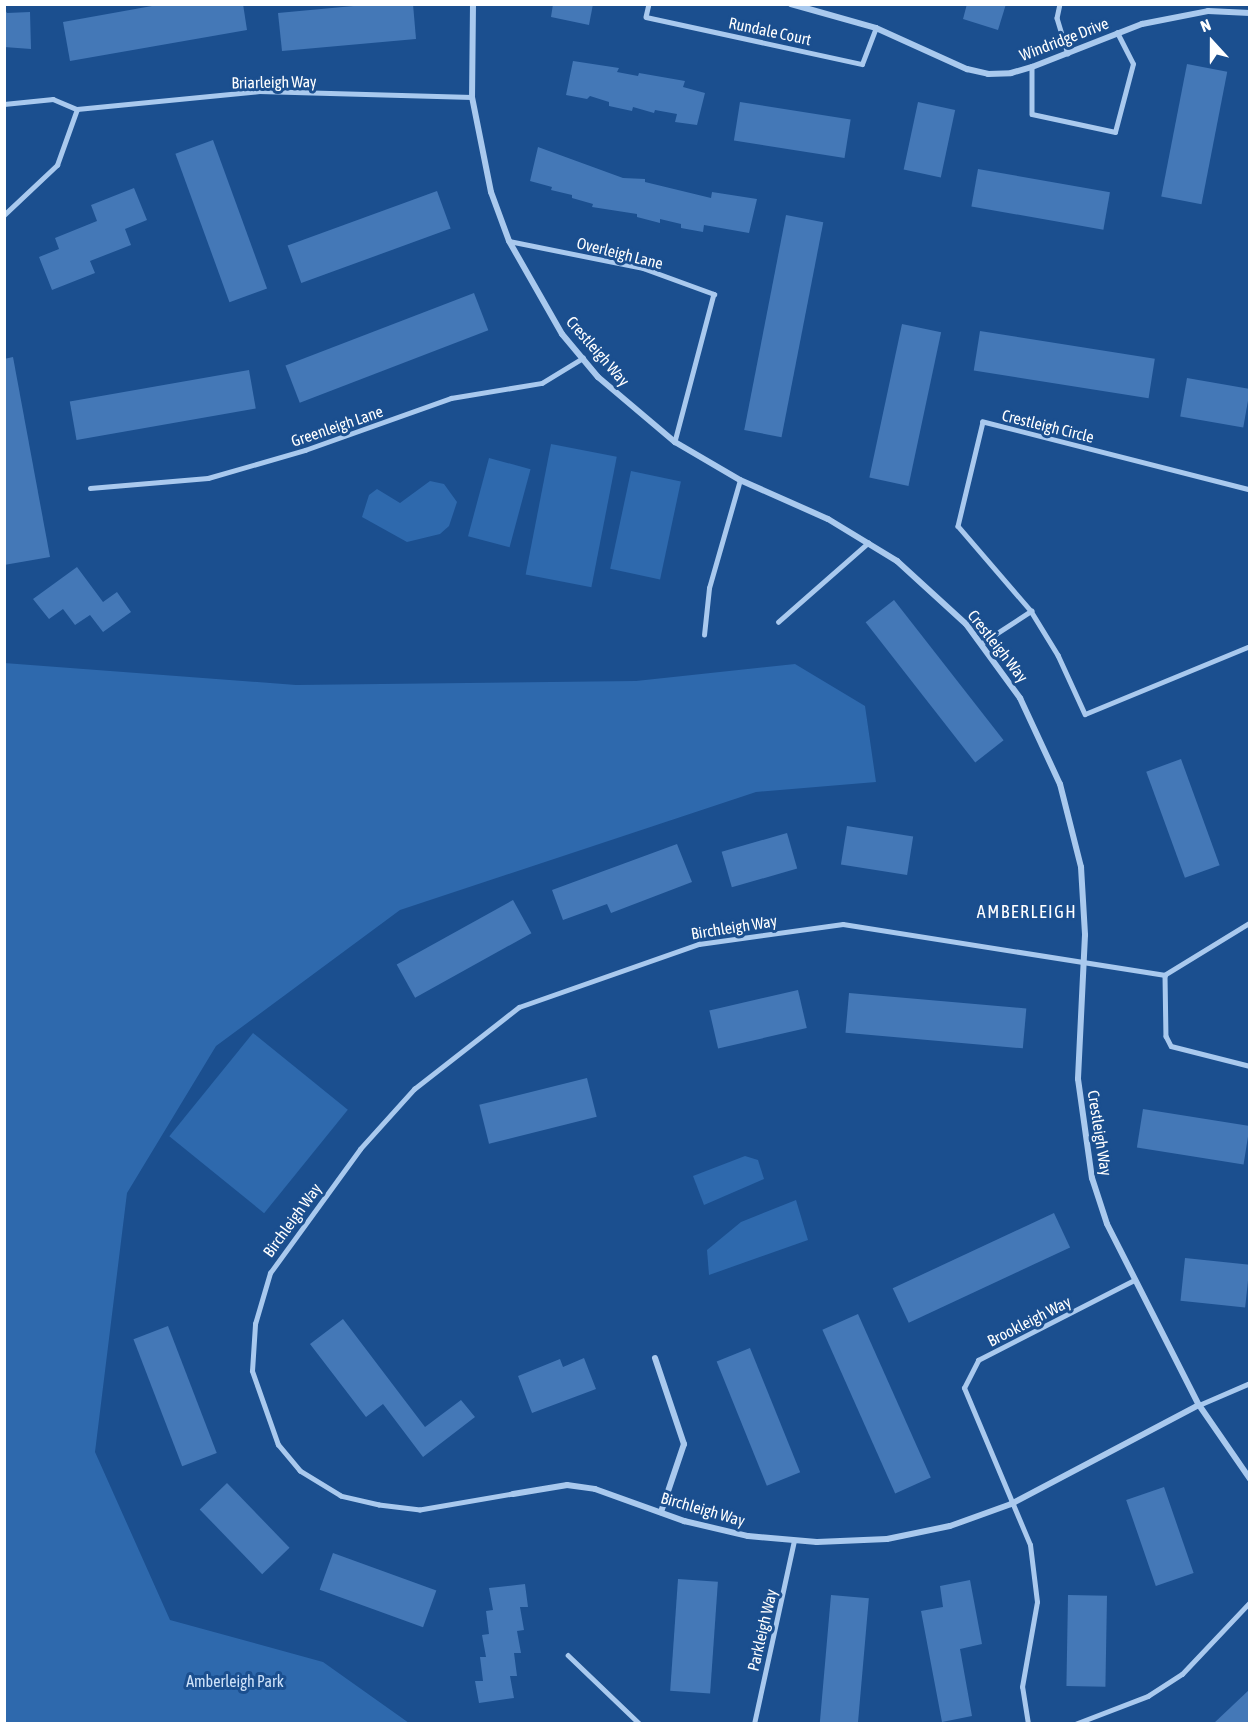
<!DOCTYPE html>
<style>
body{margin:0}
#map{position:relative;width:1254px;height:1728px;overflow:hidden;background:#1b4f8f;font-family:"Asap Condensed",sans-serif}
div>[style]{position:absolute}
.green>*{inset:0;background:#2e69ad;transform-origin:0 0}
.building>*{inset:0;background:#4478b7;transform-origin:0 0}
.lane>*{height:4.5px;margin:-2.25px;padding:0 2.25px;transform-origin:2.25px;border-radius:2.25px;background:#a9c9ee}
.street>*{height:6px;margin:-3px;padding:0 3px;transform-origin:3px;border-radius:3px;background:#a9c9ee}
span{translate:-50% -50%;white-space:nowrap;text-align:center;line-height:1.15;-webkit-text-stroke:6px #1b4f8f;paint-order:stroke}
.street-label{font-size:16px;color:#fff}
.park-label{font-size:16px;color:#cfe3fa}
.neighbourhood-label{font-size:18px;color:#fff;letter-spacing:1.5px}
.frame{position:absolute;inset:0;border:6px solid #fff;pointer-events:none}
.north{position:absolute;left:1182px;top:12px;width:60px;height:60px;-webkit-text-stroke:4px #1b4f8f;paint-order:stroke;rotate:339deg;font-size:16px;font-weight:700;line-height:24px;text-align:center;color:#fff}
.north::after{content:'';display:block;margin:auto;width:21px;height:27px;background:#fff;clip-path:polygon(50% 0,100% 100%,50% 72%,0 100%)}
</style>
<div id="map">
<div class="green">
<i style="left:551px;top:444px;width:67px;height:133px;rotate:11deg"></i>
<i style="left:489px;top:458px;width:43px;height:81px;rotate:15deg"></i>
<i style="left:631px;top:471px;width:51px;height:100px;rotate:12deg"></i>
<i style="clip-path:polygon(430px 481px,444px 484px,457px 502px,449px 526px,440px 534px,407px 542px,362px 517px,369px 495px,377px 489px,400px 503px)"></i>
<i style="clip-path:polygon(4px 663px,296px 685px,636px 681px,795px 664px,865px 706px,876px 782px,756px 792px,400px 910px,216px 1046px,127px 1193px,95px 1452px,170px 1620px,323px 1662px,409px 1723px,5px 1723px)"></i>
<i style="left:253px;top:1033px;width:122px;height:133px;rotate:39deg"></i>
<i style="clip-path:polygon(745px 1156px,758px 1160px,764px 1179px,704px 1205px,693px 1176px)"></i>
<i style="clip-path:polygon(796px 1200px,808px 1240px,709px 1275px,707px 1250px,741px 1222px)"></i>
</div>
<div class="building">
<i style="clip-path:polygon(163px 4px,243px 4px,247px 30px,70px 61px,63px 22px)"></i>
<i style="clip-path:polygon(375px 4px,413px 4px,416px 39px,282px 51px,278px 13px)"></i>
<i style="clip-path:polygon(553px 4px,593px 4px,589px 25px,551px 17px)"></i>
<i style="clip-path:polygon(967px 4px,1006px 4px,998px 30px,963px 19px)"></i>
<i style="clip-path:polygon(4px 8px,7px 13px,30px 12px,31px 49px,4px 47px)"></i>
<i style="clip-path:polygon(573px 61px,619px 68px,617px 72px,638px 76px,639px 73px,685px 81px,683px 87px,705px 93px,697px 125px,675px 122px,677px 114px,655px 110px,654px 113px,633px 107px,632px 111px,609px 106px,609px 102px,590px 96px,587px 99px,566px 95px)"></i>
<i style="left:1187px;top:64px;width:41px;height:135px;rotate:11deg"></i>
<i style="left:740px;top:102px;width:112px;height:39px;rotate:9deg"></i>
<i style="left:918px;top:102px;width:38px;height:69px;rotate:12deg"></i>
<i style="left:213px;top:140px;width:158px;height:40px;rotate:70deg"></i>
<i style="clip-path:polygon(538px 147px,623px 178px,645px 179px,645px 182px,711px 198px,712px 192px,757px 199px,749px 233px,704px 225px,703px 232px,681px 228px,681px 224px,660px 219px,660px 223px,637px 217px,637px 214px,592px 207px,593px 204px,572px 198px,572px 195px,551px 190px,552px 187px,530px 181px)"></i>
<i style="left:978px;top:169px;width:134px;height:38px;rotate:10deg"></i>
<i style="clip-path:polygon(134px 188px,147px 220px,125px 229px,131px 245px,90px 261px,95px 273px,52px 290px,39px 257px,59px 249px,55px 238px,97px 221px,91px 205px)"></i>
<i style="left:437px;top:191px;width:40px;height:159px;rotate:70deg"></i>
<i style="left:786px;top:215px;width:38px;height:219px;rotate:11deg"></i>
<i style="left:474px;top:293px;width:40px;height:202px;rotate:69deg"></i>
<i style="left:902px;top:324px;width:40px;height:157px;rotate:12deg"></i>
<i style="left:980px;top:331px;width:177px;height:40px;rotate:9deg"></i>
<i style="clip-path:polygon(13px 357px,50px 557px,4px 565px,4px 359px)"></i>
<i style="left:249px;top:370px;width:39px;height:182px;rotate:80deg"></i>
<i style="left:1187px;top:378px;width:64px;height:39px;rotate:10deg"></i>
<i style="clip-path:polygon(77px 567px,103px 602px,117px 592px,131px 612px,103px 632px,90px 615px,75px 625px,63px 609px,49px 619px,33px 599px)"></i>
<i style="left:894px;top:600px;width:178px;height:36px;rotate:52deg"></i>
<i style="left:1181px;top:759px;width:113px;height:37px;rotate:70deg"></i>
<i style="left:847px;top:826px;width:67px;height:39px;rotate:9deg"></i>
<i style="left:787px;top:833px;width:37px;height:68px;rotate:74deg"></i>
<i style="clip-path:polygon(677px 844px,692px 882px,611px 913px,607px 904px,563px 920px,552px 890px)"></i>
<i style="left:513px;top:900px;width:38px;height:133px;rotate:61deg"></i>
<i style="left:798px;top:990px;width:39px;height:91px;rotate:77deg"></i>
<i style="left:849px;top:993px;width:178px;height:40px;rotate:5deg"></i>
<i style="left:587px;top:1078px;width:40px;height:111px;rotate:76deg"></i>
<i style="left:1143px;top:1109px;width:108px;height:39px;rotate:9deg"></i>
<i style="left:1054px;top:1213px;width:38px;height:178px;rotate:65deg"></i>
<i style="left:1185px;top:1258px;width:65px;height:43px;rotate:6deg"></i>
<i style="left:858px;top:1314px;width:179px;height:39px;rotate:66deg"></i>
<i style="clip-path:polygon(343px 1319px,425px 1427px,461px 1400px,475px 1417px,423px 1457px,383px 1404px,366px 1417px,310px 1344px)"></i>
<i style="left:168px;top:1326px;width:136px;height:37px;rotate:69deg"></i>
<i style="left:750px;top:1348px;width:134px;height:36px;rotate:68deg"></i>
<i style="clip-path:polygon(584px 1358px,596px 1389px,532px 1413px,518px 1376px,560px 1359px,563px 1367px)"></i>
<i style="left:227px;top:1483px;width:90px;height:38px;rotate:46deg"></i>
<i style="left:1164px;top:1487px;width:91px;height:40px;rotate:71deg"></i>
<i style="left:333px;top:1553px;width:110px;height:39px;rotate:20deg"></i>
<i style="left:678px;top:1579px;width:40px;height:112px;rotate:4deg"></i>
<i style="clip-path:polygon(970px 1580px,982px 1644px,960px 1649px,972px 1716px,942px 1722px,921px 1611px,943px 1607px,940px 1586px)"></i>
<i style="clip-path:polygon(525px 1584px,528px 1607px,520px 1607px,524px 1630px,517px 1631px,521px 1653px,514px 1653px,517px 1676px,510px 1676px,514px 1698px,479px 1703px,475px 1681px,483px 1681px,480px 1657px,486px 1657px,482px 1635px,489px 1634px,486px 1611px,493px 1610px,489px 1588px)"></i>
<i style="left:831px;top:1595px;width:38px;height:130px;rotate:5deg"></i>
<i style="left:1068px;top:1595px;width:39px;height:91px;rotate:1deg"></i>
<i style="clip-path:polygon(1250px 1689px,1250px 1724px,1213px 1724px)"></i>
</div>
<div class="lane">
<i style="left:649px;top:4px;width:13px;rotate:103deg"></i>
<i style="left:646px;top:17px;width:221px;rotate:12.3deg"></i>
<i style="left:862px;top:64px;width:39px;rotate:-69deg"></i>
<i style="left:1060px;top:4px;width:14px;rotate:102deg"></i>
<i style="left:1057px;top:18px;width:37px;rotate:73deg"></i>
<i style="left:1032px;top:67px;width:47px;rotate:90deg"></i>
<i style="left:1032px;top:114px;width:85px;rotate:12.2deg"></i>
<i style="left:1115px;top:132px;width:70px;rotate:-75.2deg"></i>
<i style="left:1133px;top:64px;width:35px;rotate:-117deg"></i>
<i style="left:4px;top:104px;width:49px;rotate:-5.8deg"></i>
<i style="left:53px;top:99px;width:26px;rotate:23deg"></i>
<i style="left:77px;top:109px;width:183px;rotate:-5.6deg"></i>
<i style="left:259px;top:91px;width:213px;rotate:1.6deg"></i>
<i style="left:4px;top:215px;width:73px;rotate:-43.3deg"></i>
<i style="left:57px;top:165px;width:59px;rotate:-70.3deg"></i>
<i style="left:509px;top:241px;width:137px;rotate:11.4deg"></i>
<i style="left:643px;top:268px;width:76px;rotate:20.1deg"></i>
<i style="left:714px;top:294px;width:153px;rotate:104.8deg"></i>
<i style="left:90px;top:488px;width:118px;rotate:-4.8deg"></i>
<i style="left:208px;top:478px;width:101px;rotate:-16.1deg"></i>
<i style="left:305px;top:450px;width:155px;rotate:-19.6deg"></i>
<i style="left:451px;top:398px;width:92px;rotate:-9.4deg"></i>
<i style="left:542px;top:383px;width:48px;rotate:-31.4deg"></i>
<i style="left:1250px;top:490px;width:276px;rotate:-165.7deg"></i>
<i style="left:983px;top:422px;width:107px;rotate:103.5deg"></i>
<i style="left:958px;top:526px;width:112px;rotate:49.3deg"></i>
<i style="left:1031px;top:611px;width:52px;rotate:58.5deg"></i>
<i style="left:1058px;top:655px;width:65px;rotate:65.4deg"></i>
<i style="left:1085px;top:714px;width:178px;rotate:-22.4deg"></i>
<i style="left:778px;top:622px;width:120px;rotate:-41.3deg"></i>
<i style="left:704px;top:635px;width:47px;rotate:-83.9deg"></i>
<i style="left:709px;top:588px;width:112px;rotate:-74deg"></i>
<i style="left:982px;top:643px;width:59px;rotate:-33.1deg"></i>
<i style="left:1250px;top:923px;width:100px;rotate:148.5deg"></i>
<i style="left:1165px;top:975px;width:61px;rotate:89.1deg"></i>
<i style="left:1166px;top:1036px;width:11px;rotate:63deg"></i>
<i style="left:1171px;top:1046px;width:81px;rotate:14.2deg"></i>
<i style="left:1199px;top:1405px;width:56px;rotate:-23.3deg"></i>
<i style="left:513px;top:1494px;width:94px;rotate:170.2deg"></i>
<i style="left:420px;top:1510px;width:41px;rotate:-173deg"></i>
<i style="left:379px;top:1505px;width:39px;rotate:-167deg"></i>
<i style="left:341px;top:1496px;width:48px;rotate:-148.6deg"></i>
<i style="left:300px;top:1471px;width:34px;rotate:-130deg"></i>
<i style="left:278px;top:1445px;width:78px;rotate:-109.4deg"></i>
<i style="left:252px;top:1371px;width:47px;rotate:-86.3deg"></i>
<i style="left:255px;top:1324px;width:53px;rotate:-73.6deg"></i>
<i style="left:270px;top:1273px;width:153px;rotate:-54deg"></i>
<i style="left:360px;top:1149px;width:81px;rotate:-48deg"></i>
<i style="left:414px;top:1089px;width:133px;rotate:-38deg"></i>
<i style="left:519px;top:1007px;width:191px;rotate:-19.3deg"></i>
<i style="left:699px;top:944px;width:145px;rotate:-7.9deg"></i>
<i style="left:843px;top:924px;width:326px;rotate:9deg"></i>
<i style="left:568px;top:1655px;width:100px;rotate:43.8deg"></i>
<i style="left:754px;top:1724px;width:187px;rotate:-77.7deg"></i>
<i style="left:1028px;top:1724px;width:37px;rotate:-99deg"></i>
<i style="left:1022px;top:1687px;width:86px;rotate:-80deg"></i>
<i style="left:1037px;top:1602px;width:57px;rotate:-97deg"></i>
<i style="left:1030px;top:1545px;width:170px;rotate:-112.8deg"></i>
<i style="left:964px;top:1388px;width:31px;rotate:-63deg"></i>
<i style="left:978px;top:1360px;width:175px;rotate:-27.1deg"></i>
<i style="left:1075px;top:1724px;width:78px;rotate:-21deg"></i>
<i style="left:1148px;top:1696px;width:40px;rotate:-32.9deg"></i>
<i style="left:1182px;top:1674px;width:99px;rotate:-46.6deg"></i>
</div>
<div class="street">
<i style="left:473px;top:4px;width:93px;rotate:90.6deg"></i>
<i style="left:472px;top:97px;width:97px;rotate:78.7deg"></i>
<i style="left:491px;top:192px;width:52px;rotate:69.8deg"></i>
<i style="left:509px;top:241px;width:107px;rotate:60.3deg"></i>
<i style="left:562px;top:334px;width:56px;rotate:50.1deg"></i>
<i style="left:598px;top:377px;width:101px;rotate:40.2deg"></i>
<i style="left:675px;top:442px;width:75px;rotate:30.3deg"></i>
<i style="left:740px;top:480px;width:96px;rotate:23.9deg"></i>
<i style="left:828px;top:519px;width:81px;rotate:31.3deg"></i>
<i style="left:897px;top:561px;width:93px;rotate:42.4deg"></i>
<i style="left:966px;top:624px;width:92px;rotate:53.9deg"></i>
<i style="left:1020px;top:698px;width:95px;rotate:65.1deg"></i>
<i style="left:1060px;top:784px;width:86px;rotate:75.8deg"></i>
<i style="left:1081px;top:867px;width:68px;rotate:86.6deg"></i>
<i style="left:1085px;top:935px;width:144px;rotate:92.8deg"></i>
<i style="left:1078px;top:1079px;width:100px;rotate:82deg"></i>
<i style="left:1092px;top:1178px;width:48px;rotate:71.9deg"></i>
<i style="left:1107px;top:1224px;width:203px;rotate:63.1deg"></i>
<i style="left:1199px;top:1405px;width:90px;rotate:55.4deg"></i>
<i style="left:791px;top:4px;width:88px;rotate:15.8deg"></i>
<i style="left:876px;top:28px;width:100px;rotate:24.3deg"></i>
<i style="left:967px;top:69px;width:22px;rotate:13deg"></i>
<i style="left:988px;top:74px;width:23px;rotate:-2deg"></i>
<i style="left:1011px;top:73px;width:22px;rotate:-16deg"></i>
<i style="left:1032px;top:67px;width:118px;rotate:-21.4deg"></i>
<i style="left:1142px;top:24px;width:67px;rotate:-11.1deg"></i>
<i style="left:1208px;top:11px;width:42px;rotate:2.7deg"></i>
<i style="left:655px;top:1358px;width:91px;rotate:71.4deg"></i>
<i style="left:684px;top:1444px;width:72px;rotate:108.7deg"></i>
<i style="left:513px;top:1494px;width:55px;rotate:-9.5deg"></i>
<i style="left:567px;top:1485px;width:28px;rotate:8deg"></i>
<i style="left:595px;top:1489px;width:95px;rotate:19.8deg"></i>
<i style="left:684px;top:1521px;width:66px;rotate:13.2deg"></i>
<i style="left:748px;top:1536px;width:69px;rotate:5deg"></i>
<i style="left:817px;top:1542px;width:70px;rotate:-2.5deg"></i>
<i style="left:887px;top:1539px;width:64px;rotate:-11.7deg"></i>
<i style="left:950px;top:1526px;width:65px;rotate:-19.8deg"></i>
<i style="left:1011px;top:1504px;width:212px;rotate:-27.8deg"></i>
</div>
<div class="street-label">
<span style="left:770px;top:31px;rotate:12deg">Rundale Court</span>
<span style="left:1064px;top:39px;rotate:-21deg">Windridge Drive</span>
<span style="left:274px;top:82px;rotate:-1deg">Briarleigh Way</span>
<span style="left:620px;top:253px;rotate:14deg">Overleigh Lane</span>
<span style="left:598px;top:351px;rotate:49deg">Crestleigh Way</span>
<span style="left:337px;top:426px;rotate:-19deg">Greenleigh Lane</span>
<span style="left:1048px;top:426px;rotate:14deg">Crestleigh Circle</span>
<span style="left:998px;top:646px;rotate:52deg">Crestleigh Way</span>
<span style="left:734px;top:927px;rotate:-9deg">Birchleigh Way</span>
<span style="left:1100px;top:1133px;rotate:81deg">Crestleigh Way</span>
<span style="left:292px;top:1220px;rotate:-54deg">Birchleigh Way</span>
<span style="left:1029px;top:1321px;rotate:-27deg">Brookleigh Way</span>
<span style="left:703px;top:1509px;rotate:16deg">Birchleigh Way</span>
<span style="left:762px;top:1630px;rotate:-77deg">Parkleigh Way</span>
</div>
<div class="park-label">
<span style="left:235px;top:1681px">Amberleigh Park</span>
</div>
<div class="neighbourhood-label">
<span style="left:1027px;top:912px">AMBERLEIGH</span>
</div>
<div class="frame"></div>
<div class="north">N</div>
</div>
